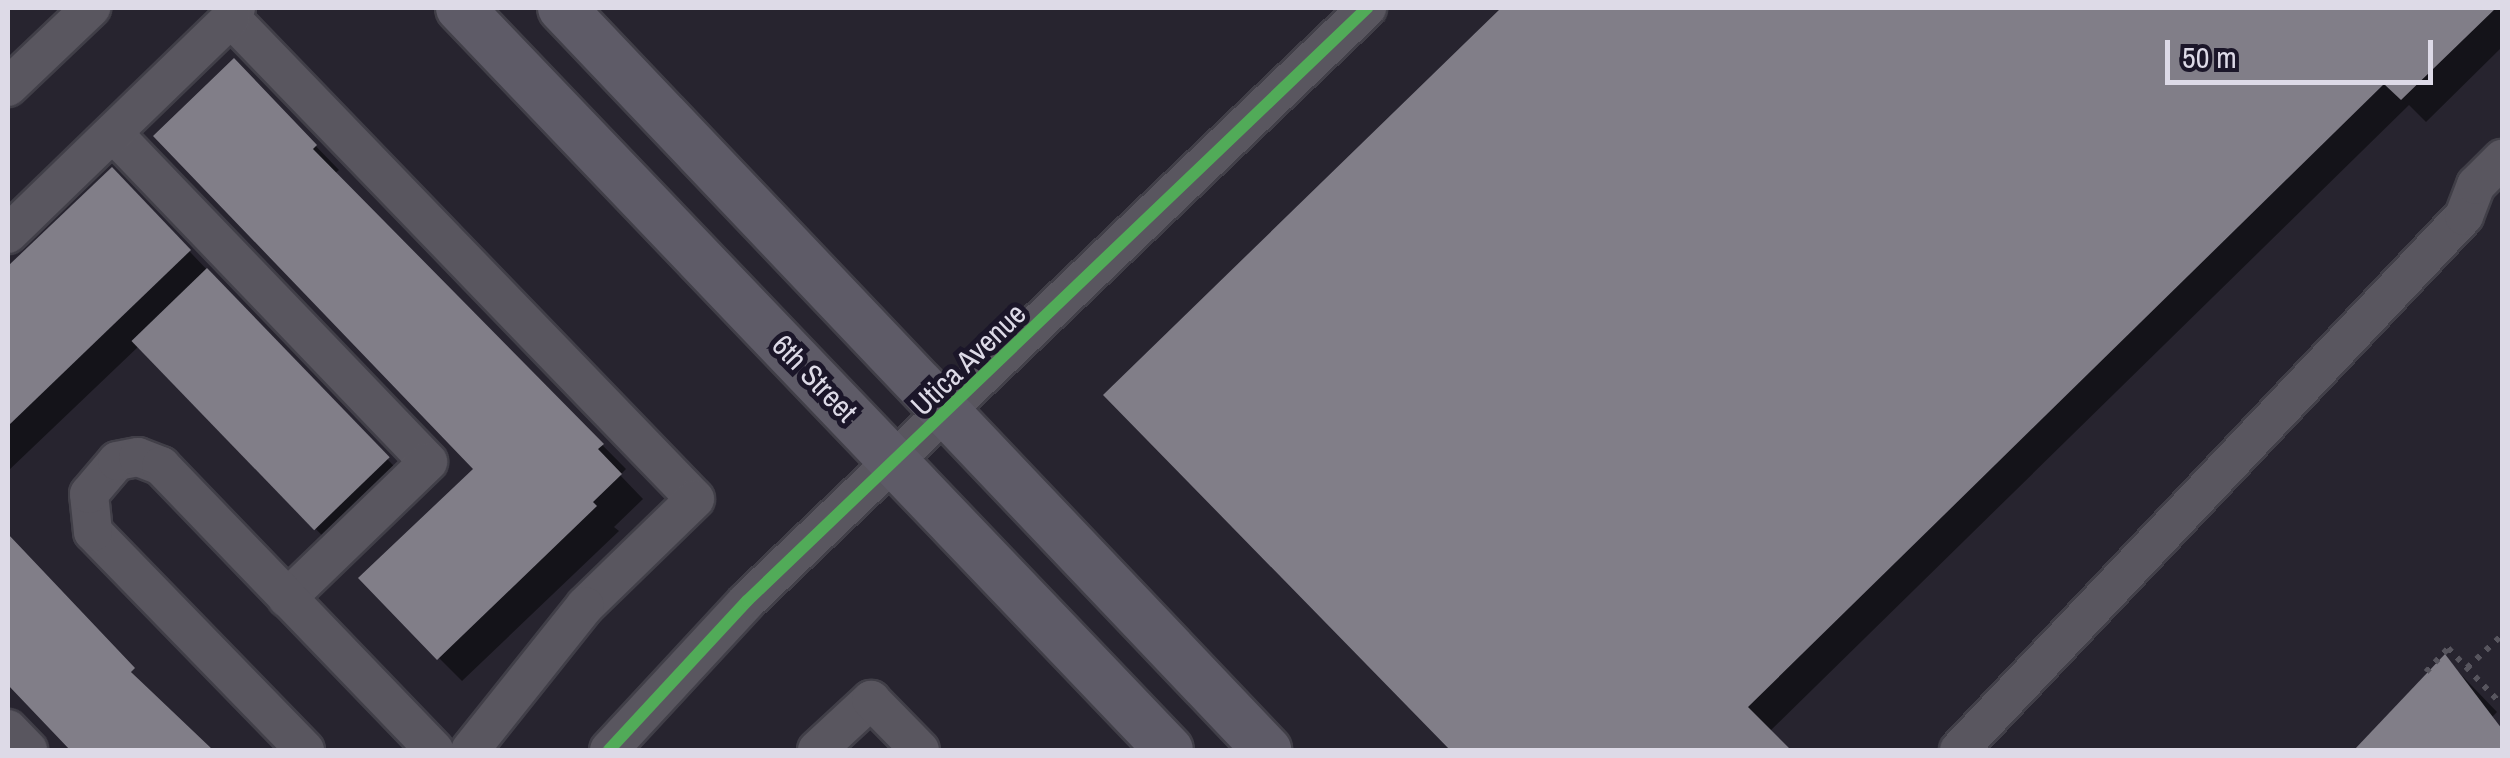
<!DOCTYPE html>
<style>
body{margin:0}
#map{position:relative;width:2510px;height:758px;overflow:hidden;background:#27242f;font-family:"Archivo Narrow",sans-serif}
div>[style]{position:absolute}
.shadow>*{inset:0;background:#0007}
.building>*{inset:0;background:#817e88;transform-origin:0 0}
.path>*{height:6px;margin-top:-3px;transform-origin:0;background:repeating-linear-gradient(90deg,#57555e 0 5px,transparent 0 13px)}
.roads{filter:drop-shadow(2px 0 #413f48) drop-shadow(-2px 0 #413f48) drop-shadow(0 2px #413f48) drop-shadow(0 -2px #413f48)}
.minor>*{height:38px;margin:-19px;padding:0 19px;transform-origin:19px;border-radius:19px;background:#59565f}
.major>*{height:48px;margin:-24px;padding:0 24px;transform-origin:24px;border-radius:24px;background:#5e5b67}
.cycleway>*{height:12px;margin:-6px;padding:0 6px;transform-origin:6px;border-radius:6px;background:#51ab58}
span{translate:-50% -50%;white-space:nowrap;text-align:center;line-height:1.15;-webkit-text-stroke:10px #1b1629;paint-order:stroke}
.street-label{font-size:30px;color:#dddae7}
.frame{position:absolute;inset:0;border:10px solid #dddae7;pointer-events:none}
.scale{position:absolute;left:2165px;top:40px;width:268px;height:45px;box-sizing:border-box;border:5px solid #dddae7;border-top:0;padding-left:12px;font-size:30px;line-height:35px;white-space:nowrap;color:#dddae7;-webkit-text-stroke:8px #1b1629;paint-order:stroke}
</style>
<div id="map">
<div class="shadow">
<i style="clip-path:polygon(1504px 8px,2502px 8px,2502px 47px,2426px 122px,2409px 105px,1769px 732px,1788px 750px,1453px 750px,1106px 395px)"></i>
<i style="clip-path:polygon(234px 62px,339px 170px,334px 174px,626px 469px,620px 475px,643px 499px,614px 527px,619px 531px,462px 681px,439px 658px,476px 469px)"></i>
<i style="clip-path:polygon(112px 170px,411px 484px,339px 553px,139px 346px,8px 471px,8px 270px)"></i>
<i style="clip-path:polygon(8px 537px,158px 701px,211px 750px,74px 750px,8px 681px)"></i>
<i style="clip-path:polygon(2445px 658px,2497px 712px,2492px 717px,2502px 731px,2502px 750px,2358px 750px)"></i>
</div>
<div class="building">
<i style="clip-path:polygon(1501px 8px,2496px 8px,2401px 100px,2384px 84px,1748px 707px,1791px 750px,1450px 750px,1103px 395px)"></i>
<i style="clip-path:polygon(234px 58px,317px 145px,313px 149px,604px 444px,598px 449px,622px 474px,593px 502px,597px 506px,437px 660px,358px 578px,473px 469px,153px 136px)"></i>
<i style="clip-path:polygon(112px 167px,191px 250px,8px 426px,8px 266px)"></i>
<i style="left:207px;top:268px;width:263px;height:105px;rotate:46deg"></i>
<i style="clip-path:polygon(8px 534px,135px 668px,131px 672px,213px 750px,70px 750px,8px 685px)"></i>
<i style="clip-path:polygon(2445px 654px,2502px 729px,2502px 750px,2354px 750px)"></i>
</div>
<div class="path">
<i style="left:2467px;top:668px;width:48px;rotate:-43.3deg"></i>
<i style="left:2426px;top:672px;width:33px;rotate:-47deg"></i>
<i style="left:2448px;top:648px;width:79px;rotate:46.5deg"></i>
</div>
<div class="roads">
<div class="minor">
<i style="left:236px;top:8px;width:11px;rotate:117deg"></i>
<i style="left:231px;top:18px;width:668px;rotate:46.03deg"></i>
<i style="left:695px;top:499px;width:153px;rotate:135.8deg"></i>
<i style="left:585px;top:606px;width:184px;rotate:128.6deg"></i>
<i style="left:8px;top:87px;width:115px;rotate:-43.6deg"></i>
<i style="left:113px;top:133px;width:455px;rotate:46.2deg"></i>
<i style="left:428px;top:462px;width:196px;rotate:136deg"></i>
<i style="left:8px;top:234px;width:310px;rotate:-44.1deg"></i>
<i style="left:8px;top:729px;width:29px;rotate:46deg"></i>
<i style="left:305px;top:750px;width:304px;rotate:-134.2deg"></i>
<i style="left:93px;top:532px;width:38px;rotate:-96deg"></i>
<i style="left:89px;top:494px;width:43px;rotate:-49.7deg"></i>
<i style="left:117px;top:461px;width:21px;rotate:-11deg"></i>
<i style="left:138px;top:457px;width:25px;rotate:21deg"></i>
<i style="left:161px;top:466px;width:394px;rotate:46.1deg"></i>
<i style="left:609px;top:750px;width:203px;rotate:-47.2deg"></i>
<i style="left:747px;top:601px;width:858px;rotate:-43.72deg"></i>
<i style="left:817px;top:750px;width:74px;rotate:-42.8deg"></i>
<i style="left:871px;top:700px;width:70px;rotate:45.6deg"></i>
<i style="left:1959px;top:750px;width:735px;rotate:-46.6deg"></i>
<i style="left:2464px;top:216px;width:33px;rotate:-69deg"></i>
<i style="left:2476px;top:185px;width:37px;rotate:-45deg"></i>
</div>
<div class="major">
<i style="left:460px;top:8px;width:1026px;rotate:46.3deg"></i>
<i style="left:562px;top:8px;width:1024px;rotate:46.46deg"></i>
</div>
</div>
<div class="cycleway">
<i style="left:609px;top:750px;width:203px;rotate:-47.2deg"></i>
<i style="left:747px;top:601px;width:858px;rotate:-43.72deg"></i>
</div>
<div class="street-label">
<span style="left:968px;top:359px;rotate:-44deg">Utica Avenue</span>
<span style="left:815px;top:378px;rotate:46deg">6th Street</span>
</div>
<div class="frame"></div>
<div class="scale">50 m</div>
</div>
